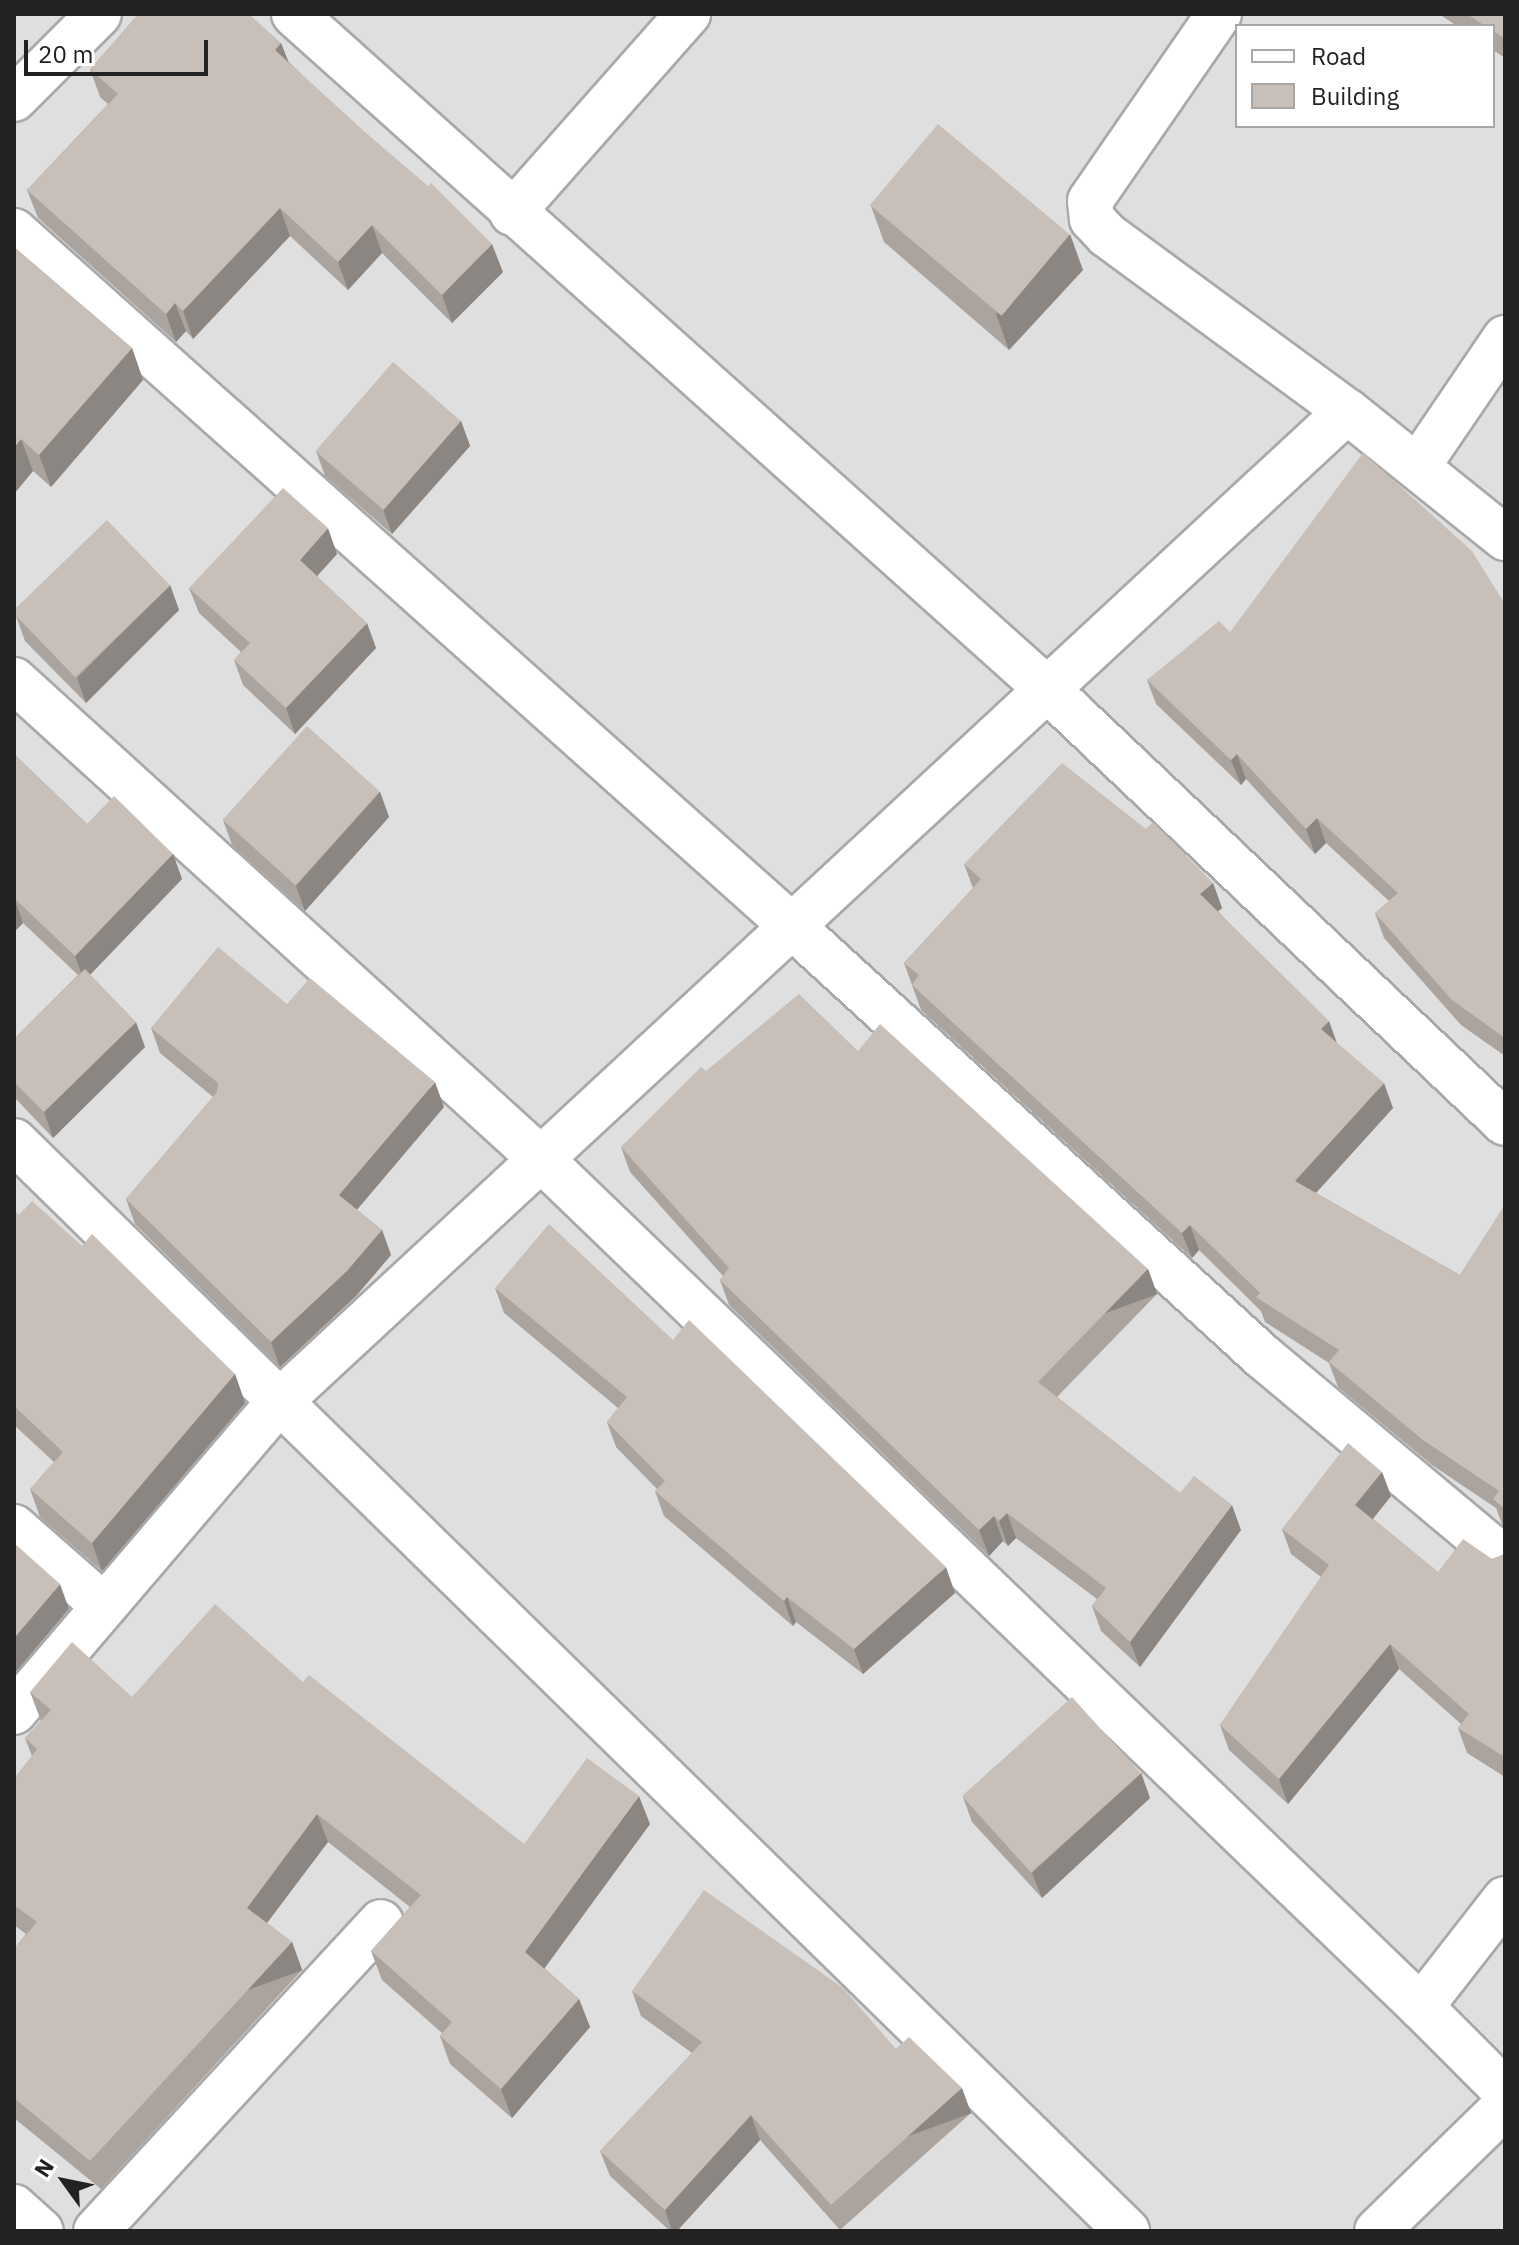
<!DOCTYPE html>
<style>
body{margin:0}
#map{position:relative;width:1519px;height:2245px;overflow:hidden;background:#f2efe9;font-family:"IBM Plex Sans",sans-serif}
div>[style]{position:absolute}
.residential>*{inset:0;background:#e0dfdf}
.roads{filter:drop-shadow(2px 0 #a9a9a9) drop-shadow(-2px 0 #a9a9a9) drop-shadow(0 2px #a9a9a9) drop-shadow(0 -2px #a9a9a9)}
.minor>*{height:44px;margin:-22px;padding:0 22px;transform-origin:22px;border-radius:22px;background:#fff}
.wall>*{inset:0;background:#aba49e}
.shaded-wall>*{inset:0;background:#8b8681;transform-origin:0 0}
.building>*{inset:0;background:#c7bfb8;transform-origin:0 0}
span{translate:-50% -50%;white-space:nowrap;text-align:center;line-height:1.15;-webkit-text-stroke:7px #fff;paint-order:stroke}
.frame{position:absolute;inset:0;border:16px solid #222;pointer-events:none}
.legend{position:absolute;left:1235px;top:24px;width:260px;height:104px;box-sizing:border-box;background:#fff;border:2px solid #a7a7a7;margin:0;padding:10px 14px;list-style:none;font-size:24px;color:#222}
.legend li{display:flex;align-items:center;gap:16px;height:40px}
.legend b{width:40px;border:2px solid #a7a7a7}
.north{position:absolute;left:24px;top:2141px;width:80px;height:80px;-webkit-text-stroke:6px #fff;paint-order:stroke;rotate:303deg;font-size:22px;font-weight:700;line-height:32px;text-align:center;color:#222}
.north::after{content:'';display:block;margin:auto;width:28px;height:36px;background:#222;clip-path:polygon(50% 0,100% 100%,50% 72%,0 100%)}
.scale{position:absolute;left:24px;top:40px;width:184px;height:36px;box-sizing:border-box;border:4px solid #222;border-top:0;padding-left:10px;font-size:24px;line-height:28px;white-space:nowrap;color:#222;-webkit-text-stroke:6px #fff;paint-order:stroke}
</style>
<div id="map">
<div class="residential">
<i style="clip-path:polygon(evenodd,14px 14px,1505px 14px,1505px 2231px,14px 2231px,14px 14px,1237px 26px,1493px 26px,1493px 126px,1237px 126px,1237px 26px)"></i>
</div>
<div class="roads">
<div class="minor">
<i style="left:294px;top:14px;width:1014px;rotate:41.88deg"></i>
<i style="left:1049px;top:691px;width:628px;rotate:43.45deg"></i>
<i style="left:1219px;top:14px;width:227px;rotate:124.6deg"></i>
<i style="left:1090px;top:201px;width:18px;rotate:84deg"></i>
<i style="left:1092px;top:219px;width:22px;rotate:47deg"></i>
<i style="left:1107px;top:235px;width:298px;rotate:36.3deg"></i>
<i style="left:1347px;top:411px;width:203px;rotate:38.8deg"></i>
<i style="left:14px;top:99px;width:120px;rotate:-45deg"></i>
<i style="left:512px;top:213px;width:266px;rotate:-48.5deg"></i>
<i style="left:14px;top:231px;width:1045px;rotate:41.78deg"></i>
<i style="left:793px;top:927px;width:636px;rotate:42.45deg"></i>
<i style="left:1262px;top:1356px;width:317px;rotate:39.9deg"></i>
<i style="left:1418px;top:466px;width:155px;rotate:-55.8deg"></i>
<i style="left:14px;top:680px;width:712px;rotate:42.27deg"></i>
<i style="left:541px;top:1159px;width:1222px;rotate:43.94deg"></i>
<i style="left:14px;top:1141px;width:1558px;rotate:44.4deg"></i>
<i style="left:14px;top:1527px;width:120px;rotate:41.3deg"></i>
<i style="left:14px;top:1712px;width:406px;rotate:-49.5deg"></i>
<i style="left:278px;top:1403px;width:1458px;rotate:-42.86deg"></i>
<i style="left:1505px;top:1899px;width:137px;rotate:127.9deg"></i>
<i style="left:1421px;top:2007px;width:119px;rotate:45deg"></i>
<i style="left:14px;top:2207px;width:36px;rotate:42deg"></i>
<i style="left:96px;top:2231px;width:420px;rotate:-47.3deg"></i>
<i style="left:1377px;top:2231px;width:179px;rotate:-44.3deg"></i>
</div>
</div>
<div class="wall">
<i style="clip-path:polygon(1439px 14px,1505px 14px,1505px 58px,1493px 50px,1493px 26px,1457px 26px)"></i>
<i style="clip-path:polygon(281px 43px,288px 61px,503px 272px,452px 323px,382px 253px,348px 290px,290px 236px,193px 339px,186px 331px,176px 342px,38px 218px,27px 190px,108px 104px,100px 97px,90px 69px)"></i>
<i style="clip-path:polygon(871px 206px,1083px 270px,1009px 350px,884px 242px)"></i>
<i style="clip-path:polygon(14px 247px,132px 348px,143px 380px,51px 487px,33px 471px,14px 494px)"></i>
<i style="clip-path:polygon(461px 421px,470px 446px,392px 534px,325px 476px,316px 451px)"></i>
<i style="clip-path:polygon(337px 554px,317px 576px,376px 648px,295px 734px,243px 685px,234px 660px,241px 652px,199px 613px,189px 588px)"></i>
<i style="clip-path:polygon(170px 585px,179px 610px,86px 703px,25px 641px,16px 616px)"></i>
<i style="clip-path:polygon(1505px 604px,1505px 1056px,1461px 1025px,1384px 938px,1375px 913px,1389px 901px,1326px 843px,1315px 854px,1246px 779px,1241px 785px,1156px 704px,1147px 680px,1230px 632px)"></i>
<i style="clip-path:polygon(14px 754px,87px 824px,173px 854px,182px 879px,90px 975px,145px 1047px,53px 1138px,14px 1097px,14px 1039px,78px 975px,23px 923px,14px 932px)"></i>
<i style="clip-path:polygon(380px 792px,389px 817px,305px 911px,232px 845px,223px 820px)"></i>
<i style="clip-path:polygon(964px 864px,1213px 883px,1222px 908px,1218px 911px,1336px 1042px,1393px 1108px,1316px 1193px,1460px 1275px,1505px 1205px,1505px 1526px,1502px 1524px,1496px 1508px,1432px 1465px,1338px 1387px,1329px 1363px,1265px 1322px,1261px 1311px,1199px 1250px,1192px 1258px,921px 1010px,904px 963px,973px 888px)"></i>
<i style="clip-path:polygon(287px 1004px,444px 1107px,357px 1210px,382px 1230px,391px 1255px,356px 1296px,280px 1367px,135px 1224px,126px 1199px,213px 1097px,160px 1053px,151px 1028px)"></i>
<i style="clip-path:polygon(858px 1051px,1148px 1269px,1157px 1294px,1057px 1397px,1180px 1493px,1241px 1530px,1140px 1667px,1101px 1631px,1092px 1606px,1097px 1599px,1016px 1538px,1008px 1546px,1003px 1541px,989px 1556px,729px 1305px,720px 1280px,723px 1276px,630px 1172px,621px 1147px,706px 1071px)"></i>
<i style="clip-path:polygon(14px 1211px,19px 1215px,82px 1246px,235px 1374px,245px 1403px,102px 1571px,40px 1517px,30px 1489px,54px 1462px,14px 1425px)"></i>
<i style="clip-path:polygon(495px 1288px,673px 1340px,955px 1593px,863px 1674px,796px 1622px,793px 1626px,664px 1516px,655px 1491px,657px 1489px,616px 1447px,607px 1422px,618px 1408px,504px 1313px)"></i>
<i style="clip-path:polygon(1382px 1472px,1391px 1496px,1373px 1519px,1438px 1572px,1492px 1559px,1505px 1554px,1505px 1777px,1467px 1753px,1458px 1728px,1461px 1724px,1399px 1669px,1288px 1804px,1229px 1750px,1220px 1725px,1321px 1577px,1291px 1554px,1282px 1529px)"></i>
<i style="clip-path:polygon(303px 1682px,524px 1844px,650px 1824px,544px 1968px,579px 1999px,590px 2027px,512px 2118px,450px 2064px,440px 2036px,442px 2033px,382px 1980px,371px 1951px,410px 1907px,328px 1842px,267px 1923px,292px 1942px,302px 1970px,101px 2189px,14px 2118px,14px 1949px,26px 1934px,14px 1925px,14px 1779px,32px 1756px,25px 1738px,41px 1721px,30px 1692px,132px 1697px)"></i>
<i style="clip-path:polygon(1141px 1773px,1150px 1798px,1042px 1898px,972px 1822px,963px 1797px)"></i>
<i style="clip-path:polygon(632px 1991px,896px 2049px,971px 2113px,840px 2230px,760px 2140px,677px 2231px,670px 2231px,610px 2176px,600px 2151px,692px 2053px,641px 2016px)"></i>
</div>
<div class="shaded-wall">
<i style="clip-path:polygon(281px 43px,292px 71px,275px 50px)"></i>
<i style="clip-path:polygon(280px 208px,290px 236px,193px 339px,183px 311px)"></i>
<i style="clip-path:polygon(372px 225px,382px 253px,348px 290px,338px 262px)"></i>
<i style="clip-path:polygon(1070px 234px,1083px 270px,1009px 350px,996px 314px)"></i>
<i style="clip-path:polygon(492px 244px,503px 272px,452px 323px,442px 295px)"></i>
<i style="clip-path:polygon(175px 303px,186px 331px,176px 342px,166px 314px)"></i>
<i style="clip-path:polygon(132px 348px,143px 380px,51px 487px,39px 455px)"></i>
<i style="clip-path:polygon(461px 421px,470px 446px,392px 534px,383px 509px)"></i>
<i style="clip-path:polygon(21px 439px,33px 471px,14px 494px,14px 448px)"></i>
<i style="clip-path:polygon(328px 528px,337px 554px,309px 585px,300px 560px)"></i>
<i style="clip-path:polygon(170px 585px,179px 610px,86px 703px,77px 678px)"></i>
<i style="clip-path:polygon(367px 623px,376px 648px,295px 734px,286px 708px)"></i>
<i style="clip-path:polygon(1237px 754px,1246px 779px,1241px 785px,1231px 760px)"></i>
<i style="clip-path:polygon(380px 792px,389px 817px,305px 911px,296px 886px)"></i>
<i style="clip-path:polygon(1317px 818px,1326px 843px,1315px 854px,1306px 829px)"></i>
<i style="clip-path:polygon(173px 854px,182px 879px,84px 981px,75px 956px)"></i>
<i style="clip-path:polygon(1213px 883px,1222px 908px,1209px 919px,1200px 894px)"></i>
<i style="clip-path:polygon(14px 898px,23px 923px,14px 932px)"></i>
<i style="clip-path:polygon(1329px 1021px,1338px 1046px,1321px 1029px)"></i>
<i style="clip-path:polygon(136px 1022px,145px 1047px,53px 1138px,44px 1112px)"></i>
<i style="clip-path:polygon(435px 1082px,444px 1107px,348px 1220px,339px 1195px)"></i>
<i style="clip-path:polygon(1384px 1083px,1393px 1108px,1304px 1206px,1295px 1181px)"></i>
<i style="clip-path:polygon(1190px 1225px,1199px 1250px,1192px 1258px,1182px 1233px)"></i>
<i style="clip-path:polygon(382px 1230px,391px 1255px,356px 1296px,280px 1367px,271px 1342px)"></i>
<i style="left:1148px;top:1269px;width:27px;height:158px;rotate:70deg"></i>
<i style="clip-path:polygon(235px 1374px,245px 1403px,102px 1571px,92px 1543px)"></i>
<i style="clip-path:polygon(1382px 1472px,1391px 1496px,1364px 1530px,1355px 1505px)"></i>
<i style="clip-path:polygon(1232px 1505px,1241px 1530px,1140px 1667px,1130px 1642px)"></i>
<i style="clip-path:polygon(1007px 1513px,1016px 1538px,1008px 1546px,999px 1521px)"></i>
<i style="clip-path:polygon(994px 1516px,1003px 1541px,989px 1556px,979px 1530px)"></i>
<i style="clip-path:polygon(946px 1567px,955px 1593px,863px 1674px,854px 1649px)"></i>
<i style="clip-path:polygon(60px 1584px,69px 1609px,14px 1674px,14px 1638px)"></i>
<i style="clip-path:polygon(787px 1597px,796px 1622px,793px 1626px,784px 1601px)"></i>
<i style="clip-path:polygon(1390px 1644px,1399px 1669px,1288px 1804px,1279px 1779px)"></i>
<i style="clip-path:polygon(1141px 1773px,1150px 1798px,1042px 1898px,1032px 1873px)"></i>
<i style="clip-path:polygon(639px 1796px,650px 1824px,536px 1980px,525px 1952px)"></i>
<i style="clip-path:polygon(317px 1814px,328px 1842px,257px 1936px,247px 1908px)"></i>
<i style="left:292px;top:1942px;width:30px;height:298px;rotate:70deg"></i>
<i style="clip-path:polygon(579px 1999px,590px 2027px,512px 2118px,501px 2089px)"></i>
<i style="left:962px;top:2088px;width:27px;height:176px;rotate:70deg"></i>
<i style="clip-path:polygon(751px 2115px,760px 2140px,677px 2231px,672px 2231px,665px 2210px)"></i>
</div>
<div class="building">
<i style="clip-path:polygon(138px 14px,249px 14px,281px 43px,275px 50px,365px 132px,428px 186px,431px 183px,492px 244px,442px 295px,372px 225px,338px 262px,280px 208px,183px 311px,175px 303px,166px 314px,27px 190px,118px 94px,90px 69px)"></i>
<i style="clip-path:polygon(1467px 14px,1505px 14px,1505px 39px,1493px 31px,1493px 26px,1485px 26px)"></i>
<i style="left:938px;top:124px;width:172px;height:106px;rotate:40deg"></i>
<i style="clip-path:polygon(14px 247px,132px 348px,39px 455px,21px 439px,14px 448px)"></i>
<i style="left:393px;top:362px;width:90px;height:118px;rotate:41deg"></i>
<i style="clip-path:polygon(1363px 453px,1472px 551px,1505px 604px,1505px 1038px,1452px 1000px,1375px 913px,1398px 893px,1317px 818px,1306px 829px,1237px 754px,1231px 760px,1147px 680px,1219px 621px,1230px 632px)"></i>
<i style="clip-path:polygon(283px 488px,328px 528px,300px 560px,367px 623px,286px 708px,234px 660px,250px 643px,189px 588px)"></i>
<i style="left:107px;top:520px;width:91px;height:132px;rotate:46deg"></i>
<i style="left:307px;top:726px;width:98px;height:126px;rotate:42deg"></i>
<i style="clip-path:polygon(14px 754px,87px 824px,114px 796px,173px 854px,75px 956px,14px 898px)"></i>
<i style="clip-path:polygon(1062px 763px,1146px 829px,1153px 822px,1213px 883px,1200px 894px,1329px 1021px,1321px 1029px,1384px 1083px,1295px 1181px,1460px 1275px,1505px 1205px,1505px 1509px,1493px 1499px,1499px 1491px,1423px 1440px,1329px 1362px,1339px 1350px,1256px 1297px,1260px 1293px,1190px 1225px,1182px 1233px,912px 985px,919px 975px,904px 963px,981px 879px,964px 864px)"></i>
<i style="clip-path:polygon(218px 947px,287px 1004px,310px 978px,435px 1082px,339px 1195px,382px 1230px,347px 1271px,271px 1342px,126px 1199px,217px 1092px,218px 1083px,151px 1028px)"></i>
<i style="clip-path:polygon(85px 969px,136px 1022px,44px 1112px,14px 1082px,14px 1039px)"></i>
<i style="clip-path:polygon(799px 994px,858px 1051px,880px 1024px,1148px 1269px,1038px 1382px,1180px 1493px,1194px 1476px,1232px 1505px,1130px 1642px,1092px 1606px,1106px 1588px,1007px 1513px,999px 1521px,994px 1516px,979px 1530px,720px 1280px,729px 1268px,621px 1147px,701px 1067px,706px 1071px)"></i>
<i style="clip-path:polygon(32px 1201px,82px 1246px,92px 1234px,235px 1374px,92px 1543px,30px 1489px,63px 1452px,14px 1406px,14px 1211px,19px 1215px)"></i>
<i style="clip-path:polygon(549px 1224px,673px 1340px,689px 1320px,946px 1567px,854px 1649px,787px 1597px,784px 1601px,655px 1491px,665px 1481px,607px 1422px,627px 1397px,495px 1288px)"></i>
<i style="clip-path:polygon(1348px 1443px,1382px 1472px,1355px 1505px,1438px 1572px,1463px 1539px,1492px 1559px,1505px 1554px,1505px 1757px,1458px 1728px,1469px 1714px,1390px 1644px,1279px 1779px,1220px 1725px,1329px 1565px,1282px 1529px)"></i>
<i style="clip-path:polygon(14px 1543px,60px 1584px,14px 1638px)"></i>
<i style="clip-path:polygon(215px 1604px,303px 1682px,309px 1675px,524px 1844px,587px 1758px,639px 1796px,525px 1952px,579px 1999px,501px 2089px,440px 2036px,452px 2022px,371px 1951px,421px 1895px,317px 1814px,247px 1908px,292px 1942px,90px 2161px,14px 2098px,14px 1949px,37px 1922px,14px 1905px,14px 1779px,37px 1749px,25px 1738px,51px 1710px,30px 1692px,72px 1642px,132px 1697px)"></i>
<i style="left:1072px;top:1697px;width:103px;height:148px;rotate:48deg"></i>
<i style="clip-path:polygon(704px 1890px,843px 1988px,896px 2049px,909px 2037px,962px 2088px,831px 2205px,751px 2115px,665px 2210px,600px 2151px,702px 2042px,632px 1991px)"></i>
</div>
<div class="frame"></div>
<ul class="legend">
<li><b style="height:10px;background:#fff"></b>Road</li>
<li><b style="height:22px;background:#c7bfb8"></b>Building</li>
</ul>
<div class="north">N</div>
<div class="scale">20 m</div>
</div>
